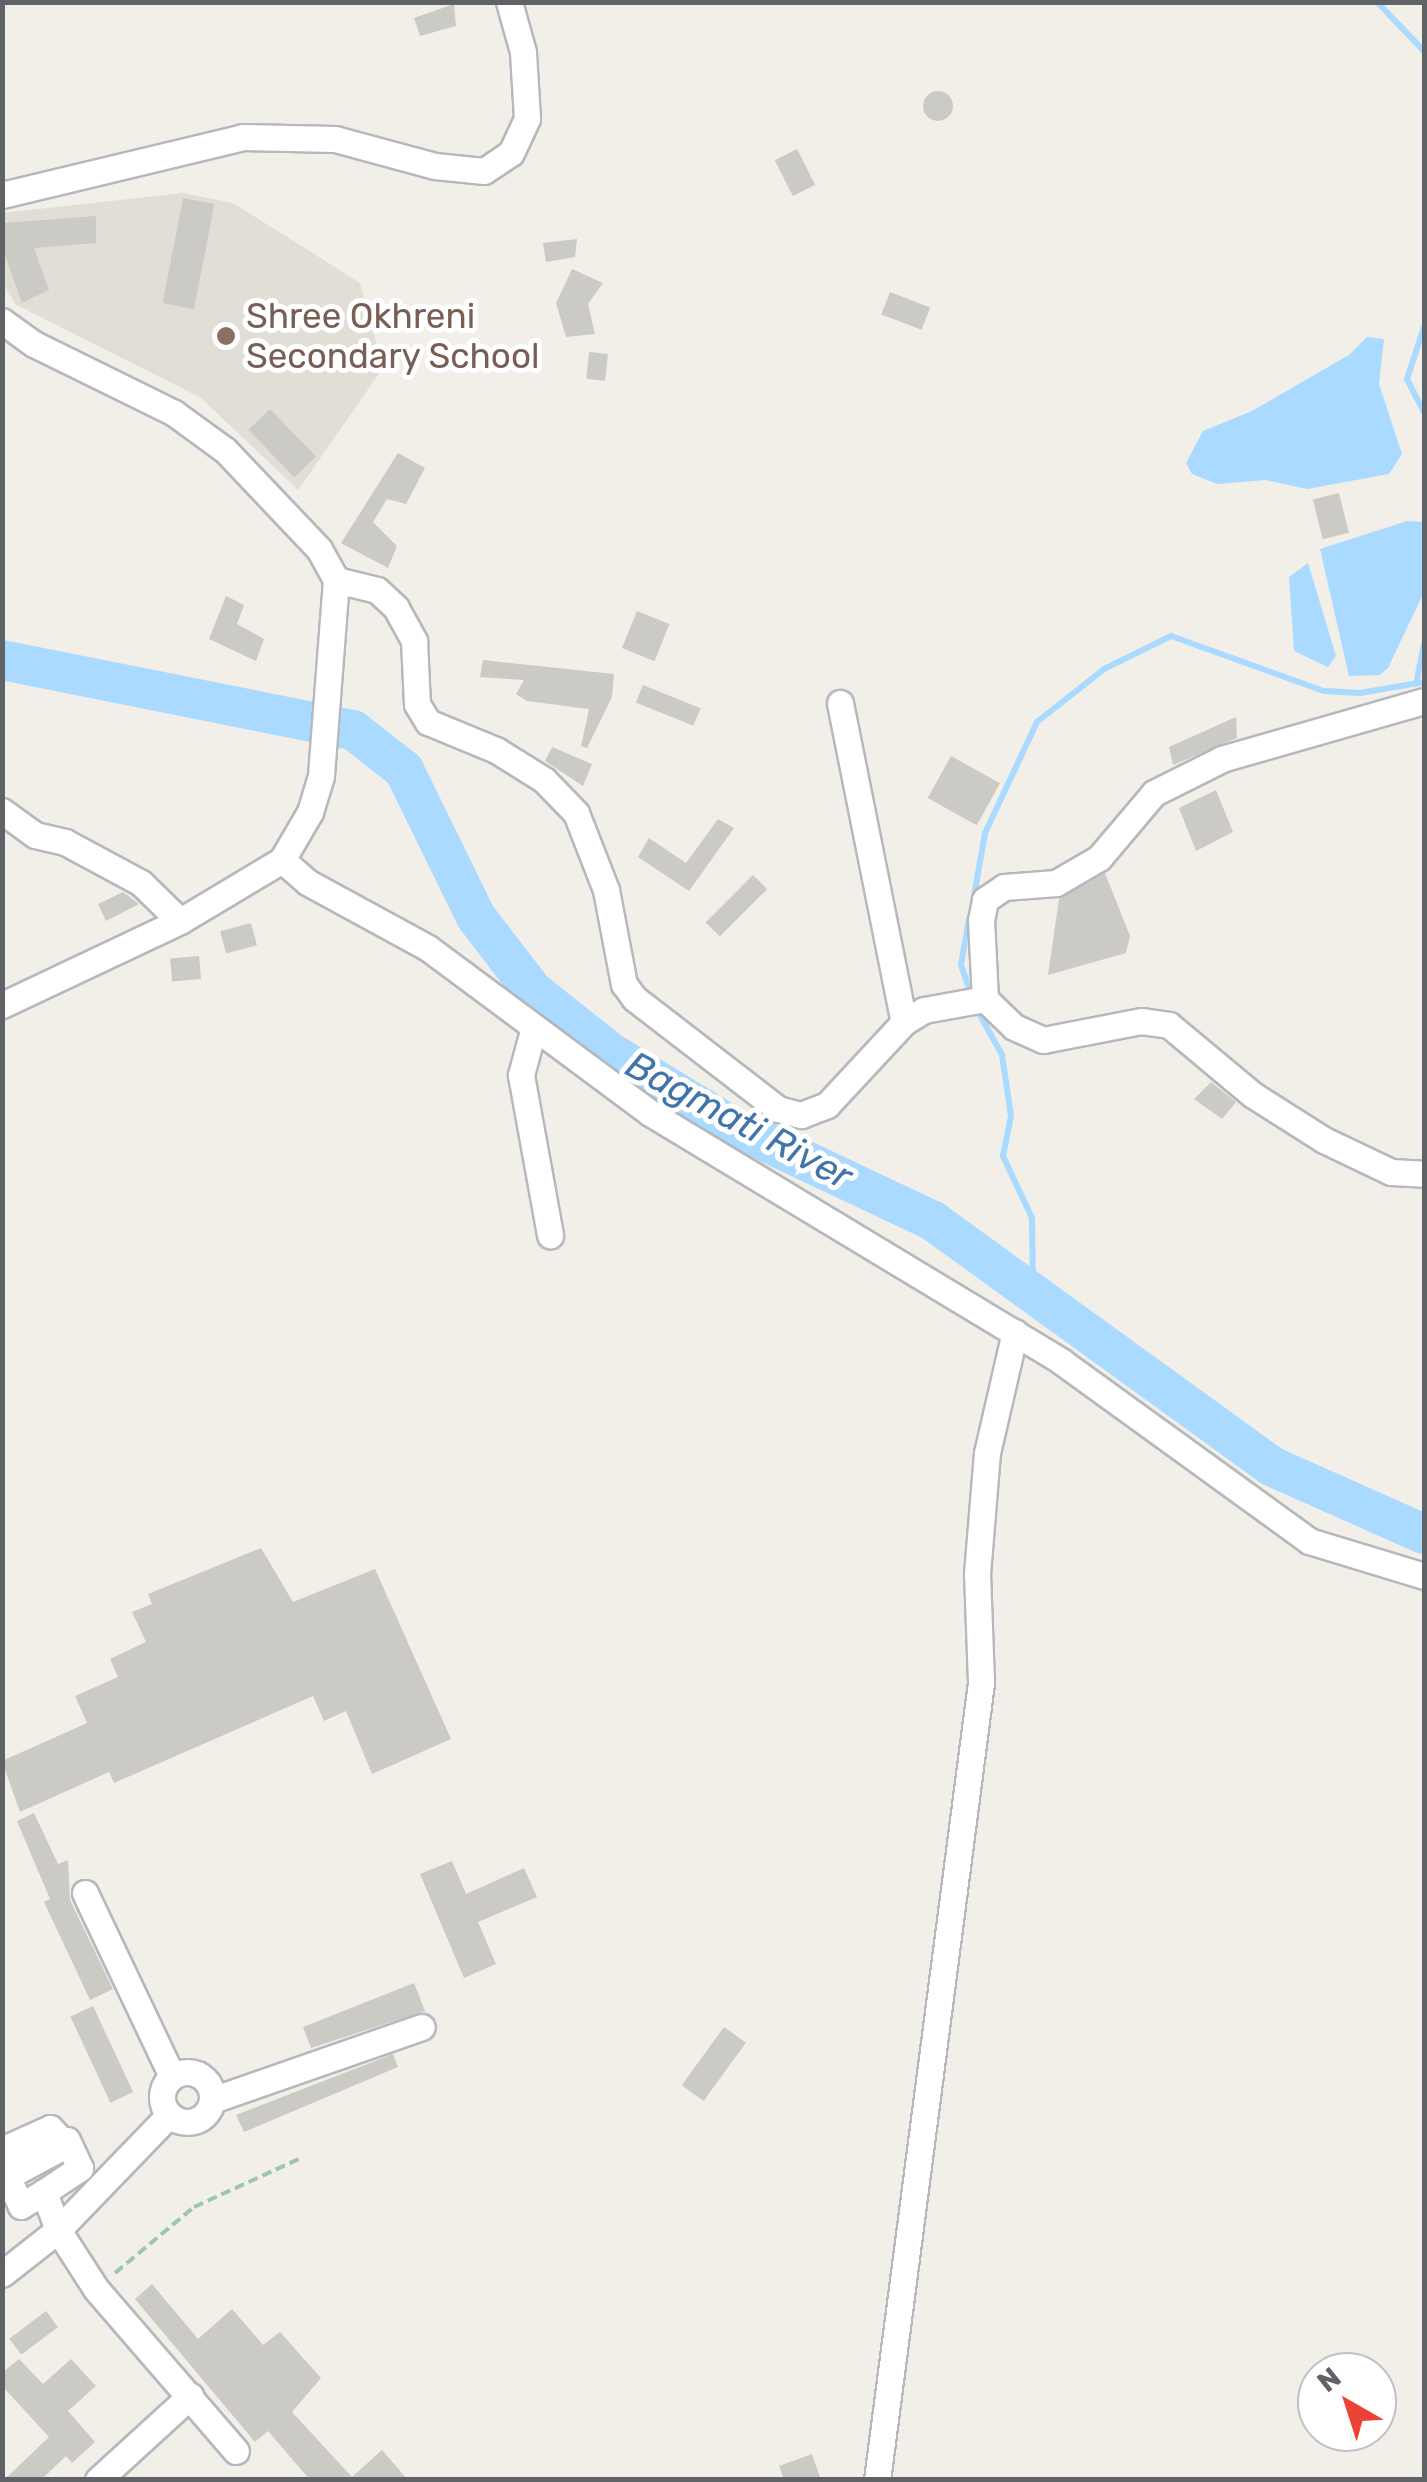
<!DOCTYPE html>
<style>
body{margin:0}
#map{position:relative;width:1427px;height:2482px;overflow:hidden;background:#f1efe8;font-family:Rubik,sans-serif}
div>[style]{position:absolute}
.education>*{inset:0;background:#e1ded6}
.water>*{inset:0;background:#aadaff}
.stream>*{height:6px;margin:-3px;padding:0 3px;transform-origin:3px;border-radius:3px;background:#aadaff}
.river>*{height:40px;margin:-20px;padding:0 20px;transform-origin:20px;border-radius:20px;background:#aadaff}
.building>*{inset:0;background:#cccac5;transform-origin:0 0}
.round{border-radius:50%}
.path>*{height:4px;margin-top:-2px;transform-origin:0;background:repeating-linear-gradient(90deg,#9cc7a9 0 10px,transparent 0 15px)}
.roads{filter:drop-shadow(2px 0 #b5b8bc) drop-shadow(-2px 0 #b5b8bc) drop-shadow(0 2px #b5b8bc) drop-shadow(0 -2px #b5b8bc)}
.minor>*{height:25px;margin:-12.5px;padding:0 12.5px;transform-origin:12.5px;border-radius:12.5px;background:#fff}
.minor>.ring{margin:-12.5px;padding:0;box-sizing:content-box;background:none;border:25px solid #fff;border-radius:50%}
.dots>*{width:28px;height:28px;translate:-50% -50%;box-sizing:border-box;border:5px solid #fff;border-radius:50%}
span{translate:-50% -50%;white-space:nowrap;text-align:center;line-height:1.15;-webkit-text-stroke:10px #fff;paint-order:stroke}
.education-label{font-size:35px;color:#785e54}
.left{translate:0 -50%;text-align:left}
.water-label{font-size:38px;color:#4174aa;font-style:italic}
.frame{position:absolute;inset:0;border:5px solid #5f6368;pointer-events:none}
.north{position:absolute;left:1297px;top:2352px;width:100px;height:100px;box-sizing:border-box;background:#fff;border:2px solid #bfc1c3;border-radius:50%;rotate:321deg;font-size:28px;font-weight:700;line-height:40px;text-align:center;color:#5f6368}
.north::after{content:'';display:block;margin:auto;width:35px;height:45px;background:#ea4335;clip-path:polygon(50% 0,100% 100%,50% 72%,0 100%)}
</style>
<div id="map">
<div class="education">
<i style="clip-path:polygon(183px 193px,233px 203px,360px 283px,383px 368px,298px 490px,201px 398px,15px 304px,3px 282px,2px 213px)"></i>
</div>
<div class="water">
<i style="clip-path:polygon(1367px 337px,1384px 339px,1379px 384px,1402px 454px,1389px 474px,1307px 489px,1265px 480px,1217px 484px,1192px 474px,1186px 463px,1203px 431px,1252px 411px,1349px 355px)"></i>
<i style="clip-path:polygon(1407px 521px,1424px 522px,1424px 592px,1388px 668px,1380px 675px,1349px 676px,1320px 549px)"></i>
<i style="clip-path:polygon(1308px 563px,1336px 656px,1328px 667px,1294px 651px,1289px 577px)"></i>
</div>
<div class="stream">
<i style="left:1377px;top:2px;width:68px;rotate:46.2deg"></i>
<i style="left:1424px;top:327px;width:55px;rotate:108.1deg"></i>
<i style="left:1407px;top:379px;width:38px;rotate:63deg"></i>
<i style="left:1416px;top:684px;width:41px;rotate:-78.7deg"></i>
<i style="left:973px;top:902px;width:70px;rotate:-80.1deg"></i>
<i style="left:985px;top:833px;width:123px;rotate:-64.9deg"></i>
<i style="left:1037px;top:722px;width:85px;rotate:-38.3deg"></i>
<i style="left:1104px;top:669px;width:75px;rotate:-26.2deg"></i>
<i style="left:1171px;top:636px;width:163px;rotate:19.8deg"></i>
<i style="left:1324px;top:691px;width:36px;rotate:3deg"></i>
<i style="left:1360px;top:693px;width:65px;rotate:-9.8deg"></i>
<i style="left:969px;top:919px;width:47px;rotate:99.9deg"></i>
<i style="left:961px;top:965px;width:31px;rotate:71deg"></i>
<i style="left:975px;top:1006px;width:56px;rotate:61.1deg"></i>
<i style="left:1002px;top:1055px;width:62px;rotate:81.6deg"></i>
<i style="left:1011px;top:1116px;width:41px;rotate:101.3deg"></i>
<i style="left:1003px;top:1156px;width:68px;rotate:64.9deg"></i>
<i style="left:1032px;top:1218px;width:76px;rotate:89.2deg"></i>
</div>
<div class="river">
<i style="left:2px;top:660px;width:358px;rotate:11.3deg"></i>
<i style="left:353px;top:730px;width:65px;rotate:38.1deg"></i>
<i style="left:404px;top:770px;width:164px;rotate:63.9deg"></i>
<i style="left:476px;top:917px;width:93px;rotate:52.4deg"></i>
<i style="left:533px;top:991px;width:98px;rotate:38.4deg"></i>
<i style="left:610px;top:1052px;width:138px;rotate:31.4deg"></i>
<i style="left:728px;top:1124px;width:227px;rotate:25.3deg"></i>
<i style="left:933px;top:1221px;width:417px;rotate:35.9deg"></i>
<i style="left:1271px;top:1466px;width:167px;rotate:24deg"></i>
</div>
<div class="building">
<i style="clip-path:polygon(454px 4px,456px 26px,420px 36px,414px 18px)"></i>
<i class="round" style="left:923px;top:91px;width:30px;height:30px"></i>
<i style="left:797px;top:149px;width:40px;height:25px;rotate:63deg"></i>
<i style="left:183px;top:198px;width:32px;height:107px;rotate:11deg"></i>
<i style="clip-path:polygon(96px 216px,96px 243px,34px 248px,49px 290px,22px 303px,2px 247px,2px 223px)"></i>
<i style="clip-path:polygon(577px 239px,575px 257px,546px 262px,543px 243px)"></i>
<i style="clip-path:polygon(572px 269px,603px 283px,588px 304px,595px 334px,566px 337px,556px 303px)"></i>
<i style="left:890px;top:292px;width:43px;height:24px;rotate:21deg"></i>
<i style="left:589px;top:352px;width:19px;height:27px;rotate:6deg"></i>
<i style="left:270px;top:409px;width:66px;height:30px;rotate:46deg"></i>
<i style="clip-path:polygon(398px 453px,425px 468px,406px 504px,387px 499px,373px 522px,397px 546px,388px 568px,341px 543px)"></i>
<i style="left:1339px;top:493px;width:41px;height:27px;rotate:76deg"></i>
<i style="clip-path:polygon(226px 596px,244px 605px,237px 624px,264px 639px,256px 661px,209px 639px)"></i>
<i style="left:637px;top:611px;width:35px;height:40px;rotate:22deg"></i>
<i style="clip-path:polygon(483px 660px,614px 674px,612px 697px,587px 748px,581px 746px,589px 709px,527px 701px,516px 694px,524px 680px,480px 677px)"></i>
<i style="left:643px;top:685px;width:62px;height:19px;rotate:22deg"></i>
<i style="clip-path:polygon(1236px 717px,1237px 738px,1173px 765px,1169px 747px)"></i>
<i style="clip-path:polygon(552px 747px,592px 764px,583px 786px,545px 761px)"></i>
<i style="left:951px;top:756px;width:56px;height:48px;rotate:29deg"></i>
<i style="clip-path:polygon(1216px 790px,1233px 832px,1196px 851px,1179px 808px)"></i>
<i style="clip-path:polygon(718px 819px,734px 828px,689px 891px,638px 857px,649px 838px,686px 863px)"></i>
<i style="clip-path:polygon(1105px 873px,1130px 936px,1126px 953px,1048px 975px,1059px 899px)"></i>
<i style="left:753px;top:875px;width:20px;height:67px;rotate:45deg"></i>
<i style="clip-path:polygon(123px 892px,139px 904px,106px 921px,98px 904px)"></i>
<i style="left:251px;top:923px;width:23px;height:32px;rotate:75deg"></i>
<i style="left:199px;top:956px;width:23px;height:29px;rotate:85deg"></i>
<i style="clip-path:polygon(1211px 1082px,1236px 1102px,1222px 1119px,1194px 1099px)"></i>
<i style="clip-path:polygon(261px 1548px,293px 1602px,375px 1569px,451px 1739px,372px 1774px,346px 1711px,324px 1721px,313px 1696px,114px 1783px,109px 1772px,20px 1812px,2px 1761px,87px 1723px,75px 1696px,118px 1677px,110px 1659px,146px 1642px,132px 1612px,152px 1604px,148px 1594px)"></i>
<i style="clip-path:polygon(34px 1813px,58px 1864px,68px 1860px,70px 1900px,113px 1989px,90px 2000px,44px 1902px,50px 1899px,17px 1821px)"></i>
<i style="clip-path:polygon(452px 1861px,466px 1894px,524px 1868px,537px 1897px,478px 1922px,496px 1964px,464px 1978px,420px 1874px)"></i>
<i style="clip-path:polygon(414px 1983px,425px 2011px,311px 2048px,303px 2027px)"></i>
<i style="left:93px;top:2006px;width:95px;height:25px;rotate:65deg"></i>
<i style="left:724px;top:2027px;width:27px;height:72px;rotate:36deg"></i>
<i style="clip-path:polygon(393px 2054px,398px 2067px,244px 2132px,236px 2115px)"></i>
<i style="clip-path:polygon(152px 2284px,198px 2339px,232px 2309px,263px 2345px,280px 2332px,321px 2378px,292px 2412px,352px 2477px,382px 2450px,408px 2480px,310px 2480px,268px 2431px,255px 2442px,135px 2299px)"></i>
<i style="left:46px;top:2311px;width:20px;height:46px;rotate:53deg"></i>
<i style="clip-path:polygon(19px 2359px,43px 2384px,71px 2359px,96px 2386px,68px 2411px,95px 2442px,72px 2463px,66px 2456px,41px 2480px,4px 2480px,49px 2437px,2px 2386px,2px 2373px)"></i>
<i style="clip-path:polygon(812px 2454px,821px 2480px,784px 2480px,779px 2466px)"></i>
</div>
<div class="path">
<i style="left:115px;top:2273px;width:103px;rotate:-39.9deg"></i>
<i style="left:194px;top:2207px;width:118px;rotate:-24.6deg"></i>
</div>
<div class="roads">
<div class="minor">
<i style="left:2px;top:195px;width:248px;rotate:-13.5deg"></i>
<i style="left:243px;top:137px;width:92px;rotate:1.2deg"></i>
<i style="left:335px;top:139px;width:104px;rotate:15.1deg"></i>
<i style="left:435px;top:166px;width:49px;rotate:5.8deg"></i>
<i style="left:484px;top:171px;width:32px;rotate:-34deg"></i>
<i style="left:511px;top:153px;width:38px;rotate:-65deg"></i>
<i style="left:527px;top:118px;width:66px;rotate:-93.5deg"></i>
<i style="left:523px;top:52px;width:52px;rotate:-105.6deg"></i>
<i style="left:2px;top:321px;width:39px;rotate:36deg"></i>
<i style="left:34px;top:344px;width:156px;rotate:26.2deg"></i>
<i style="left:174px;top:413px;width:63px;rotate:36deg"></i>
<i style="left:225px;top:450px;width:137px;rotate:46.5deg"></i>
<i style="left:319px;top:549px;width:35px;rotate:61deg"></i>
<i style="left:336px;top:580px;width:197px;rotate:94.4deg"></i>
<i style="left:321px;top:776px;width:38px;rotate:107deg"></i>
<i style="left:310px;top:812px;width:56px;rotate:120.3deg"></i>
<i style="left:282px;top:860px;width:119px;rotate:149.1deg"></i>
<i style="left:180px;top:921px;width:197px;rotate:154.7deg"></i>
<i style="left:336px;top:580px;width:42px;rotate:13.7deg"></i>
<i style="left:377px;top:590px;width:26px;rotate:43deg"></i>
<i style="left:396px;top:608px;width:38px;rotate:61deg"></i>
<i style="left:414px;top:641px;width:63px;rotate:87.3deg"></i>
<i style="left:417px;top:704px;width:21px;rotate:59deg"></i>
<i style="left:428px;top:722px;width:74px;rotate:22.4deg"></i>
<i style="left:496px;top:750px;width:57px;rotate:32deg"></i>
<i style="left:544px;top:780px;width:46px;rotate:45.9deg"></i>
<i style="left:576px;top:813px;width:83px;rotate:68.7deg"></i>
<i style="left:606px;top:890px;width:96px;rotate:79.2deg"></i>
<i style="left:624px;top:984px;width:17px;rotate:54deg"></i>
<i style="left:634px;top:998px;width:182px;rotate:37.6deg"></i>
<i style="left:778px;top:1109px;width:24px;rotate:15deg"></i>
<i style="left:801px;top:1115px;width:28px;rotate:-21deg"></i>
<i style="left:827px;top:1105px;width:113px;rotate:-47.1deg"></i>
<i style="left:904px;top:1022px;width:23px;rotate:-31deg"></i>
<i style="left:924px;top:1010px;width:62px;rotate:-10.2deg"></i>
<i style="left:1424px;top:701px;width:210px;rotate:164deg"></i>
<i style="left:1222px;top:759px;width:76px;rotate:153.4deg"></i>
<i style="left:1154px;top:793px;width:85px;rotate:130.2deg"></i>
<i style="left:1099px;top:858px;width:50px;rotate:149.8deg"></i>
<i style="left:1056px;top:883px;width:52px;rotate:175.6deg"></i>
<i style="left:1004px;top:887px;width:23px;rotate:146deg"></i>
<i style="left:985px;top:900px;width:20px;rotate:101deg"></i>
<i style="left:981px;top:920px;width:79px;rotate:87.1deg"></i>
<i style="left:985px;top:999px;width:40px;rotate:44deg"></i>
<i style="left:1014px;top:1027px;width:32px;rotate:24deg"></i>
<i style="left:1043px;top:1040px;width:100px;rotate:-11deg"></i>
<i style="left:1141px;top:1021px;width:28px;rotate:8deg"></i>
<i style="left:1169px;top:1025px;width:109px;rotate:39.8deg"></i>
<i style="left:1253px;top:1095px;width:84px;rotate:32.4deg"></i>
<i style="left:1324px;top:1140px;width:74px;rotate:25.5deg"></i>
<i style="left:1391px;top:1172px;width:33px;rotate:3deg"></i>
<i style="left:840px;top:703px;width:325px;rotate:78.7deg"></i>
<i style="left:2px;top:811px;width:41px;rotate:36deg"></i>
<i style="left:35px;top:835px;width:31px;rotate:13deg"></i>
<i style="left:65px;top:842px;width:86px;rotate:28.3deg"></i>
<i style="left:141px;top:883px;width:54px;rotate:44.3deg"></i>
<i style="left:282px;top:860px;width:33px;rotate:41deg"></i>
<i style="left:307px;top:882px;width:138px;rotate:28.6deg"></i>
<i style="left:428px;top:948px;width:277px;rotate:36.6deg"></i>
<i style="left:650px;top:1113px;width:481px;rotate:31.1deg"></i>
<i style="left:1062px;top:1362px;width:305px;rotate:35.9deg"></i>
<i style="left:1309px;top:1541px;width:120px;rotate:16.9deg"></i>
<i style="left:534px;top:1027px;width:50px;rotate:105.2deg"></i>
<i style="left:521px;top:1075px;width:163px;rotate:79.7deg"></i>
<i style="left:85px;top:1893px;width:203px;rotate:64.6deg"></i>
<i class="ring" style="left:162px;top:2072px;width:25px;height:25px"></i>
<i style="left:212px;top:2100px;width:222px;rotate:-19.2deg"></i>
<i style="left:50px;top:2128px;width:23px;rotate:47deg"></i>
<i style="left:66px;top:2145px;width:64px;rotate:151.8deg"></i>
<i style="left:10px;top:2175px;width:13px;rotate:-117deg"></i>
<i style="left:4px;top:2163px;width:10px;rotate:-29deg"></i>
<i style="left:13px;top:2158px;width:12px;rotate:-114deg"></i>
<i style="left:8px;top:2147px;width:46px;rotate:-24.3deg"></i>
<i style="left:44px;top:2192px;width:27px;rotate:149deg"></i>
<i style="left:21px;top:2206px;width:38px;rotate:-115deg"></i>
<i style="left:5px;top:2171px;width:69px;rotate:-26.6deg"></i>
<i style="left:67px;top:2140px;width:31px;rotate:65deg"></i>
<i style="left:80px;top:2168px;width:43px;rotate:146.3deg"></i>
<i style="left:44px;top:2192px;width:40px;rotate:69.8deg"></i>
<i style="left:58px;top:2230px;width:70px;rotate:57.2deg"></i>
<i style="left:96px;top:2289px;width:214px;rotate:49.2deg"></i>
<i style="left:2px;top:2274px;width:71px;rotate:-38.2deg"></i>
<i style="left:58px;top:2230px;width:160px;rotate:-46deg"></i>
<i style="left:98px;top:2480px;width:125px;rotate:-42.4deg"></i>
<i style="left:877px;top:2480px;width:805px;rotate:-82.57deg"></i>
<i style="left:981px;top:1682px;width:108px;rotate:-92.1deg"></i>
<i style="left:977px;top:1574px;width:121px;rotate:-85.3deg"></i>
<i style="left:987px;top:1453px;width:124px;rotate:-77deg"></i>
</div>
</div>
<div class="dots">
<i style="left:226px;top:336px;background:#8d6e63"></i>
</div>
<div class="education-label">
<span class="left" style="left:246px;top:336px">Shree Okhreni<br>Secondary School</span>
</div>
<div class="water-label">
<span style="left:739px;top:1121px;rotate:28deg">Bagmati River</span>
</div>
<div class="frame"></div>
<div class="north">N</div>
</div>
